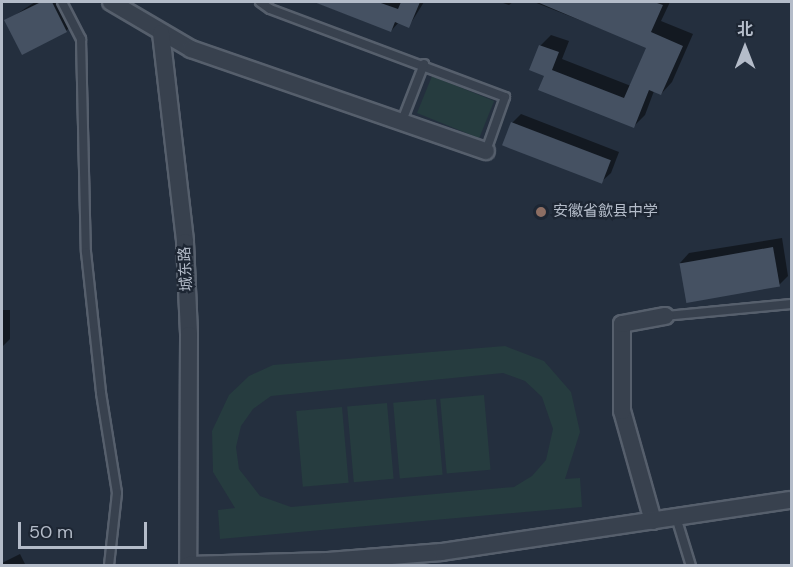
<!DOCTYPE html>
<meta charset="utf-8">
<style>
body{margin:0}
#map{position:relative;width:793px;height:567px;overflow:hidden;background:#242f3e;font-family:"DM Sans","Noto Sans SC",sans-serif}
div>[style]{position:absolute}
.green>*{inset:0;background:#263c3f;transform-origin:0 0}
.shadow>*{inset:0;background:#0007}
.building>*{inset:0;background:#455162;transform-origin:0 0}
.roads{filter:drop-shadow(2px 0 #565f6c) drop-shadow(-2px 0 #565f6c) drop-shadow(0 2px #565f6c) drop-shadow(0 -2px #565f6c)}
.service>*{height:8px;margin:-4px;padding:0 4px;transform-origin:4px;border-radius:4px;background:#38414e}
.minor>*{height:16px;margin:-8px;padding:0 8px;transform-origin:8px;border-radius:8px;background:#38414e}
.dots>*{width:16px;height:16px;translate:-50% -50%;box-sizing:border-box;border:3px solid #1d2633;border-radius:50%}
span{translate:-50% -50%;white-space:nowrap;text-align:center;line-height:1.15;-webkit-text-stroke:4.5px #1d2633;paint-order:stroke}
.poi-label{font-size:15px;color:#b4bcc9}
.left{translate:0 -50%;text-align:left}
.street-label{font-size:15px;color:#b4bcc9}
.frame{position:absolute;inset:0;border:3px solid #b4bcc9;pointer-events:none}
.north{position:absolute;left:715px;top:18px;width:60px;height:60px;-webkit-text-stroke:4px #1d2633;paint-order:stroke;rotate:0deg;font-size:16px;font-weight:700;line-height:24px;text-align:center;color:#b4bcc9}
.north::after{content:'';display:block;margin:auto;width:21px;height:27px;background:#b4bcc9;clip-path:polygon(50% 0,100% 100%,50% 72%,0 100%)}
.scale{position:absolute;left:18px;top:522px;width:129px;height:27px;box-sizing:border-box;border:3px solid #b4bcc9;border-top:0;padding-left:8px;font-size:18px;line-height:21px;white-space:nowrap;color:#b4bcc9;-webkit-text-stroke:4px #1d2633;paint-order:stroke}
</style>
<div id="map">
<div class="green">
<i style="left:432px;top:76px;width:67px;height:40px;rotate:22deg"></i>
<i style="clip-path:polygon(evenodd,505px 346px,544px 361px,571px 392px,580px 432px,565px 479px,580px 478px,582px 507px,220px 539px,218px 510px,235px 508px,213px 472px,212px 431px,229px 395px,249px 376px,273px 365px,505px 346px,503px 373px,525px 381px,542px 397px,553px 429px,546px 460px,532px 476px,514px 487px,291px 507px,260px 496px,239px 469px,236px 447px,241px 426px,253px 409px,271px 396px,503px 373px)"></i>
<i style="left:484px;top:395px;width:75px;height:44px;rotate:85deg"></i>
<i style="left:436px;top:399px;width:76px;height:43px;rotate:85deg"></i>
<i style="left:387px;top:403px;width:76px;height:40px;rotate:85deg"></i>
<i style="left:342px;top:407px;width:76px;height:46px;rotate:85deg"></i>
</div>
<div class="shadow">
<i style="clip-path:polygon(35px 2px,65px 2px,75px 22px,66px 31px,6px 21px)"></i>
<i style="clip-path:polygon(315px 2px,424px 2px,409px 26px,399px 22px,391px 31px)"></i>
<i style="clip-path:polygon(500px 2px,513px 2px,509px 5px)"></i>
<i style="clip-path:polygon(534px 2px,670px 2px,661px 21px,693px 34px,672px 82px,661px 94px,654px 91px,645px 115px,634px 126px,545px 75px,540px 46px,551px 35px,569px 41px,562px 59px,631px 86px,648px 47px)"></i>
<i style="clip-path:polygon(521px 114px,619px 152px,611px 173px,601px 182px,512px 123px)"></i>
<i style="clip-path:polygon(782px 238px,788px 276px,779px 285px,680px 263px,689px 253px)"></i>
<i style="clip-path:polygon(2px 310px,10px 310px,10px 339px,2px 347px)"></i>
<i style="clip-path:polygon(20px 554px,26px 566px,2px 566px,2px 563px)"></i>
</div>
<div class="building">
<i style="clip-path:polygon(41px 2px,52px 2px,67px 32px,22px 55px,4px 20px)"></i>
<i style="clip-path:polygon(314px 2px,378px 2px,398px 9px,401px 2px,420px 2px,409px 28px,395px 22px,391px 32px)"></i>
<i style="clip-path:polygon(537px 2px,654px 2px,663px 5px,651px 32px,683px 46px,661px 95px,649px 90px,634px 128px,538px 90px,544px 76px,529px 70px,539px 45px,559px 52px,552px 70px,624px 98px,646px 48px)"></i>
<i style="left:511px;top:122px;width:107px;height:25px;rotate:21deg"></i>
<i style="left:773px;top:247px;width:40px;height:95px;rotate:80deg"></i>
</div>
<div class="roads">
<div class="service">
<i style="left:62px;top:2px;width:42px;rotate:62.8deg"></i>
<i style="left:81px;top:39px;width:213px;rotate:88.7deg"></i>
<i style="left:86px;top:252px;width:142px;rotate:83.9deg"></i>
<i style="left:101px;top:393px;width:101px;rotate:80.9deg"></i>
<i style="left:117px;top:493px;width:73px;rotate:96.3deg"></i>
<i style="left:260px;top:2px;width:12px;rotate:35deg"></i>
<i style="left:270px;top:9px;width:251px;rotate:20.5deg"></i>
<i style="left:505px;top:97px;width:57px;rotate:109.4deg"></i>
<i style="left:402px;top:121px;width:61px;rotate:-68.9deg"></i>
<i style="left:665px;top:316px;width:128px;rotate:-5.4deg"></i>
<i style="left:676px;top:517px;width:51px;rotate:73deg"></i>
</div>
<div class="minor">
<i style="left:111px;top:2px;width:93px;rotate:30.4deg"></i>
<i style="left:191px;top:49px;width:312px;rotate:19.1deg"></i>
<i style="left:161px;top:33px;width:210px;rotate:83.4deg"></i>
<i style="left:185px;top:242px;width:93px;rotate:87.5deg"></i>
<i style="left:189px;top:335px;width:231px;rotate:90.2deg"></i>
<i style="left:653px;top:521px;width:114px;rotate:-105.7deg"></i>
<i style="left:622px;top:411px;width:87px;rotate:-90deg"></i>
<i style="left:622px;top:324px;width:44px;rotate:-10.5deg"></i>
<i style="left:188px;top:565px;width:140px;rotate:-1.6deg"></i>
<i style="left:328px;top:561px;width:114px;rotate:-4.5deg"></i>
<i style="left:442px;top:552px;width:351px;rotate:-8.5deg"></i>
</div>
</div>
<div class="dots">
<i style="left:541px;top:212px;background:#8d6e63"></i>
</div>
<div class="poi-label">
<span class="left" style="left:553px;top:212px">安徽省歙县中学</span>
</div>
<div class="street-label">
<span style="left:186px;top:269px;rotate:-93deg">城东路</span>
</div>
<div class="frame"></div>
<div class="north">北</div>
<div class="scale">50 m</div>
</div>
